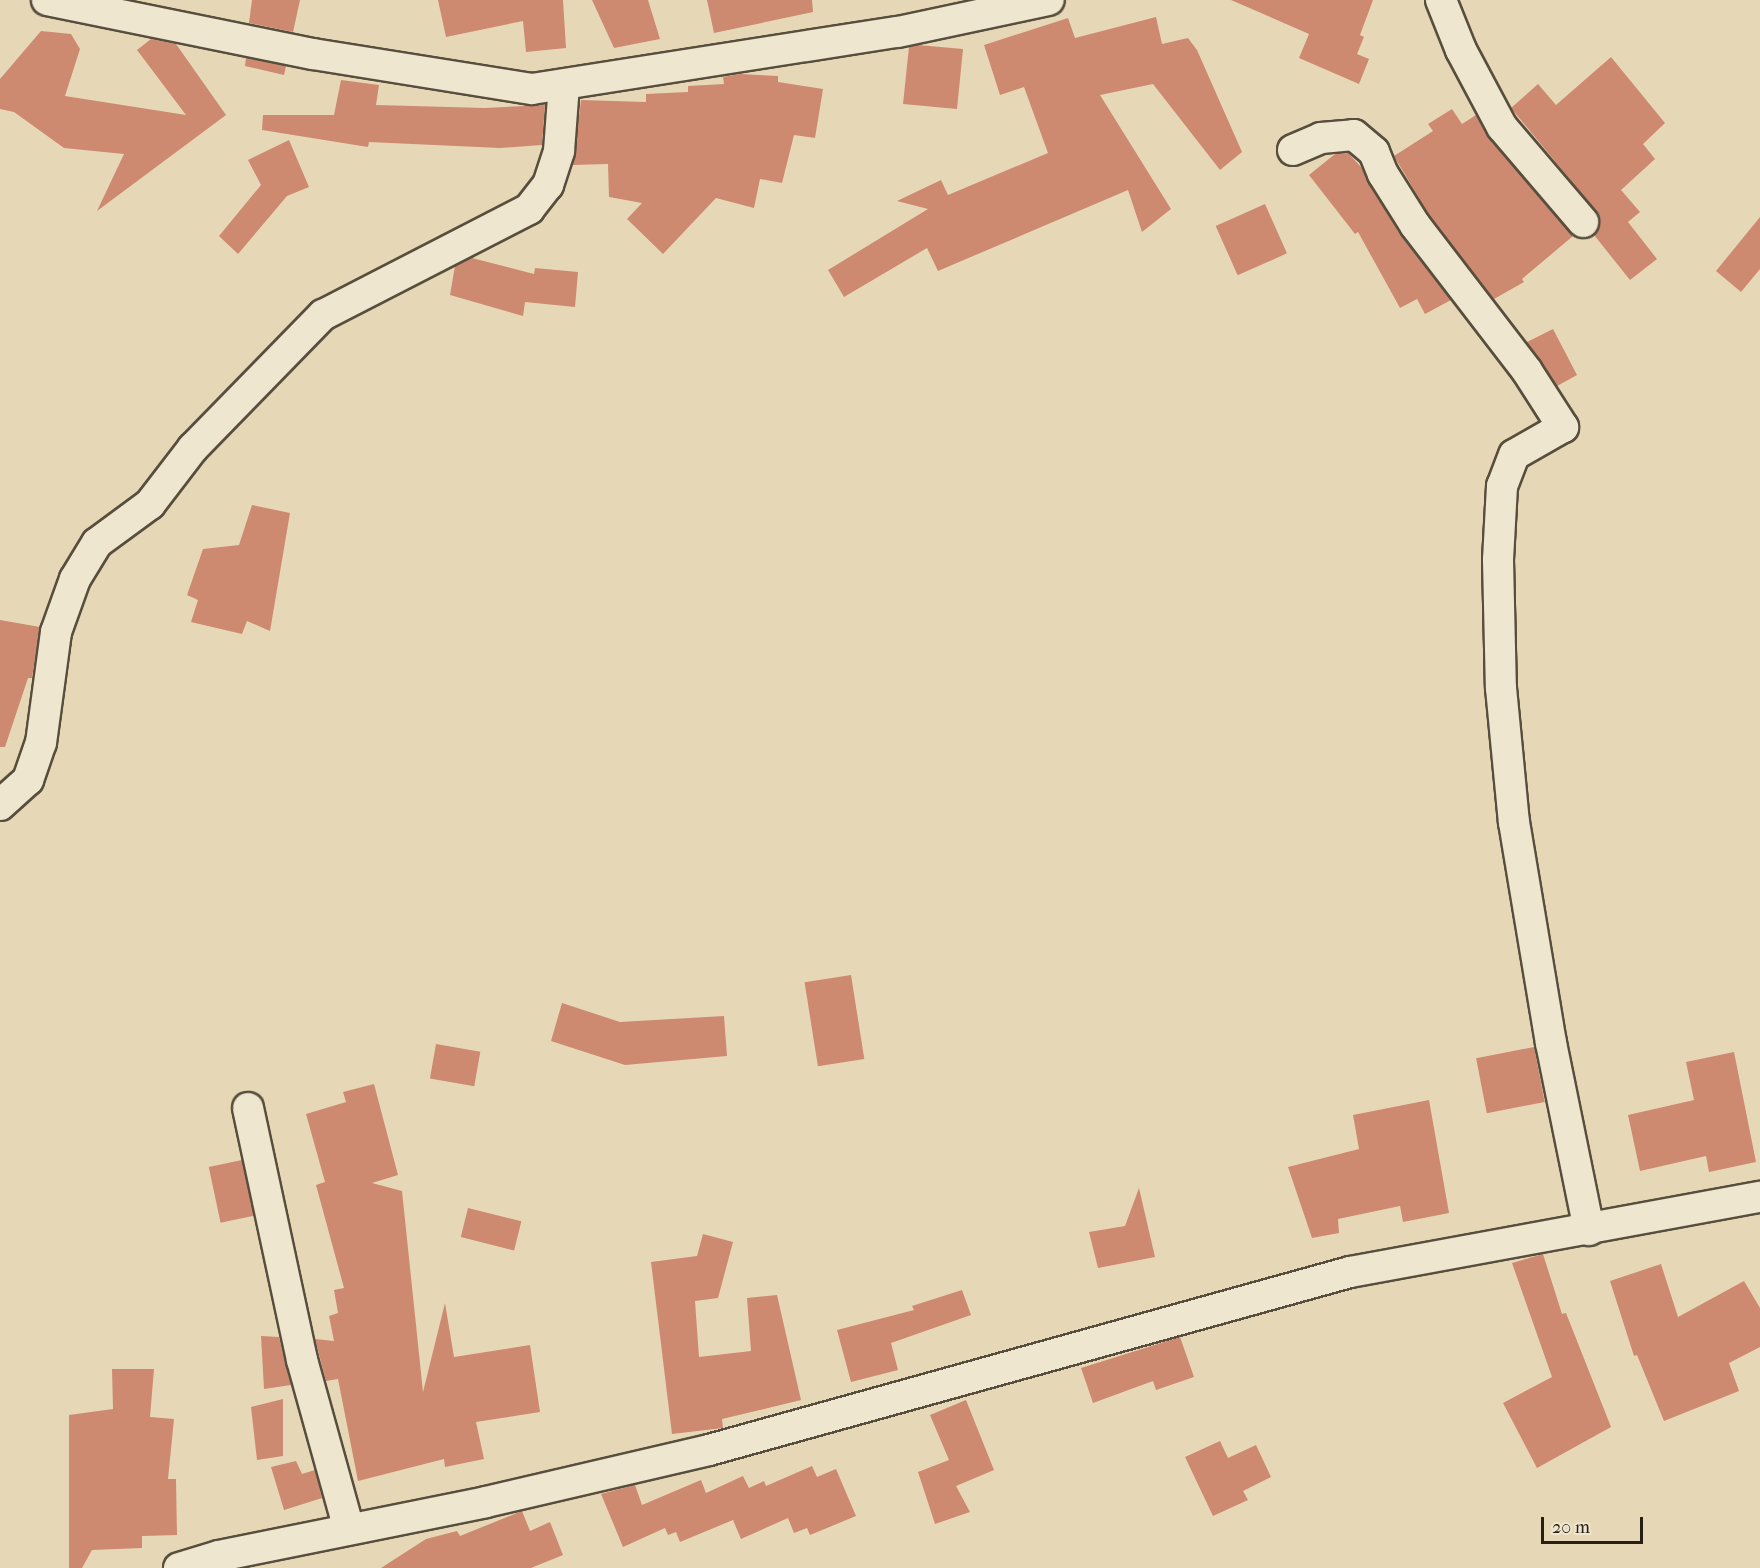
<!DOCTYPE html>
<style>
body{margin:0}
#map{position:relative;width:1760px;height:1568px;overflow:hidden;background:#e6d8b6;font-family:"IM FELL French Canon",serif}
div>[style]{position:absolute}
.building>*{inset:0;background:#ce8971;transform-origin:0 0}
.roads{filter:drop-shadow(2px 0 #584e3d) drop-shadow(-2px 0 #584e3d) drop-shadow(0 2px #584e3d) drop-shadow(0 -2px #584e3d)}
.minor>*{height:30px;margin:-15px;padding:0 15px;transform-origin:15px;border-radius:15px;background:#efe6d0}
span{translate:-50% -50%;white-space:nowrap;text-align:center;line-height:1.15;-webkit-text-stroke:6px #efe6d0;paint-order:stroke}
.scale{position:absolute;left:1541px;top:1517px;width:102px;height:27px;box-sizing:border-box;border:3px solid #292015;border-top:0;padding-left:8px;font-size:18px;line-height:21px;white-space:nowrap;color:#292015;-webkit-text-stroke:4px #efe6d0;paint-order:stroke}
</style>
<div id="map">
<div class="building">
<i style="clip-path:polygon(252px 0,300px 0,293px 32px,249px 23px)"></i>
<i style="clip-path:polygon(438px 0,563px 0,566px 48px,526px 52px,523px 21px,446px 37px)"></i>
<i style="clip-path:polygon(592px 0,648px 0,660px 39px,614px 48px)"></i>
<i style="clip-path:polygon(707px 0,812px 0,813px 12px,714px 33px)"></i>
<i style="clip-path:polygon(1231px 0,1373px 0,1360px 35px,1364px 37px,1357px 54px,1369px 59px,1359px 84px,1299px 58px,1309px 34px)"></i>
<i style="clip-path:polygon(1156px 17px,1162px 44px,1188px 38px,1197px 50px,1242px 152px,1220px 170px,1153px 84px,1100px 95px,1171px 209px,1142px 232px,1128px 190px,938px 271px,927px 248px,844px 297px,828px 270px,928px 209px,897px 201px,941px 180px,948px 195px,1048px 153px,1024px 87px,1000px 95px,984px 45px,1068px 18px,1075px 38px)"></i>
<i style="clip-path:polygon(41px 31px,71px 34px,80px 49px,65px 96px,186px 115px,137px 50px,151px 39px,176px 44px,226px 115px,97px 211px,124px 154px,64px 148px,14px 112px,0 109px,0 79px)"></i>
<i style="clip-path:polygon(918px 45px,963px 49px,957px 109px,903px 104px,909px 47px)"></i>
<i style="clip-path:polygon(1611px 57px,1665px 123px,1643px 144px,1655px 159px,1621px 190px,1640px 212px,1628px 222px,1657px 259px,1630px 280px,1594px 235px,1600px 219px,1596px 211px,1511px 108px,1538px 84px,1556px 105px)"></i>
<i style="clip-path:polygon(246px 58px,286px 66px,284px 75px,245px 66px)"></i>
<i style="clip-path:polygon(740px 74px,778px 76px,778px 82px,823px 89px,815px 138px,794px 135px,782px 183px,760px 179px,754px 208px,716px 198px,663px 254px,627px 219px,642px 203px,609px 197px,608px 164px,573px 165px,581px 100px,646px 102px,646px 94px,688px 92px,688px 86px,724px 84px,723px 77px)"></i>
<i style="clip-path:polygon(341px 80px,379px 85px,376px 105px,485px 108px,545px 105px,542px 145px,500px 148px,369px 142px,368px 147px,262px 130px,263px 115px,334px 115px)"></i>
<i style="clip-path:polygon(1452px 109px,1462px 124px,1476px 115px,1489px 138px,1573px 236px,1522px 279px,1524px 282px,1494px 299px,1429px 215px,1394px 156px,1433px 131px,1428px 124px)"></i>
<i style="clip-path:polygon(289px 140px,309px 187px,287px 196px,238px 254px,219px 236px,261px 185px,248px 160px)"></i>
<i style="clip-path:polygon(1348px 153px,1361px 167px,1400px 234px,1451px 300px,1425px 314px,1417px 299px,1400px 308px,1358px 232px,1355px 234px,1309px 175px,1335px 154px)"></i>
<i style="left:1265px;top:204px;width:54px;height:54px;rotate:66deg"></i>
<i style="clip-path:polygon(1760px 217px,1760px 269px,1741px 292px,1716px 271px)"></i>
<i style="clip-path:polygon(472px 258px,534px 274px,535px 268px,578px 272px,575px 307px,525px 302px,523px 316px,450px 295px,455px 266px)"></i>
<i style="clip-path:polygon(1553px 329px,1577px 375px,1557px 386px,1527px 342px)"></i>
<i style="clip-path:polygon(252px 505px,290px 513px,270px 631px,247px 621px,242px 634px,191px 622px,198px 600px,187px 595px,203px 549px,239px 545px)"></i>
<i style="clip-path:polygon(0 620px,40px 627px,32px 678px,28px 678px,5px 747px,0 747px)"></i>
<i style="left:851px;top:975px;width:85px;height:47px;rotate:81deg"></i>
<i style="clip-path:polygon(562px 1003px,620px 1022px,724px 1016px,727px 1056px,625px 1065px,551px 1041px)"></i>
<i style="left:436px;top:1044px;width:45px;height:35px;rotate:10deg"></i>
<i style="left:1534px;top:1047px;width:56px;height:59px;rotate:79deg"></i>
<i style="clip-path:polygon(1734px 1052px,1756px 1162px,1709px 1172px,1706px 1156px,1640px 1171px,1628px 1115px,1694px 1100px,1686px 1062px)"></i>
<i style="clip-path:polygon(374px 1084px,398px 1175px,372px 1183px,402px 1191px,423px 1392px,445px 1303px,454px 1357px,530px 1345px,540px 1412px,476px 1422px,484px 1459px,445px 1467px,444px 1459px,358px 1481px,338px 1379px,326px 1381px,315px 1339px,334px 1341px,329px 1316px,338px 1313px,334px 1290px,344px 1288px,316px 1185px,325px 1182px,306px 1114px,346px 1102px,343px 1092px)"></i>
<i style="clip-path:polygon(1429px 1100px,1449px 1213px,1403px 1222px,1400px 1206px,1338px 1219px,1339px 1233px,1312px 1238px,1288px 1167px,1359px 1149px,1353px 1115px)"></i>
<i style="left:242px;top:1160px;width:57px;height:34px;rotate:78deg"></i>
<i style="clip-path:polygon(1139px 1188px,1155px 1257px,1098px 1268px,1089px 1232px,1125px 1226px)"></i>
<i style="left:468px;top:1208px;width:55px;height:30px;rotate:14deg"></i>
<i style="clip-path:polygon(703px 1234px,733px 1242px,718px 1298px,695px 1301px,699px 1357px,751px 1351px,747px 1298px,777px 1295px,801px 1400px,722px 1419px,723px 1428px,672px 1434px,651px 1262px,697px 1256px)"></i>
<i style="clip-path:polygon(1543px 1254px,1562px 1314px,1566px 1313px,1611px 1427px,1537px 1468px,1503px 1403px,1552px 1377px,1512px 1263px)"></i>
<i style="clip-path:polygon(1661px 1264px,1678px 1317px,1744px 1281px,1760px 1308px,1760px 1347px,1729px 1363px,1739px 1391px,1664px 1421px,1637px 1355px,1634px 1356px,1610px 1281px)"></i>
<i style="clip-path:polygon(962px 1290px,971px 1315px,891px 1343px,898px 1370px,851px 1382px,837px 1330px,914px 1310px,912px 1306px)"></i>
<i style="clip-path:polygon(261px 1336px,279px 1337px,291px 1385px,264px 1389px)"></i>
<i style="clip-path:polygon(1180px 1337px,1194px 1377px,1156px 1390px,1153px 1381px,1093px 1403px,1081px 1368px)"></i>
<i style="clip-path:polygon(112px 1369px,154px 1369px,150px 1417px,174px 1419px,168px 1479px,176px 1479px,177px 1535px,142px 1536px,142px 1548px,92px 1550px,82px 1568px,69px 1568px,69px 1415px,113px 1409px)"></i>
<i style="clip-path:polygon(283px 1399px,283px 1456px,257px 1460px,251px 1407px)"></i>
<i style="clip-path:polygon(966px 1400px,994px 1470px,956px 1486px,970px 1512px,935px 1524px,918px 1472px,949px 1460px,930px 1415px)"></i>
<i style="clip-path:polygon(1220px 1441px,1228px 1458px,1256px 1445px,1271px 1477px,1243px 1491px,1248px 1500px,1213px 1516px,1185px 1457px)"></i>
<i style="clip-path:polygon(296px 1461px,302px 1474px,315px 1470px,322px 1498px,284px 1510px,271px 1467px)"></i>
<i style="clip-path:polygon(812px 1466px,817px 1477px,836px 1469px,856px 1516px,810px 1535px,807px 1528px,794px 1533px,788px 1518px,741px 1539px,733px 1520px,680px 1542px,676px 1532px,668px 1535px,665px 1528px,623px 1547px,601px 1494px,635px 1485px,642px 1505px,701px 1480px,706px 1493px,743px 1476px,749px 1488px,764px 1481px,766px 1486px)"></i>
<i style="clip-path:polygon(522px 1511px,530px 1531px,550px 1522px,563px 1555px,531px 1568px,381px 1568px,426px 1539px,457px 1531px,460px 1536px)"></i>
</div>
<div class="roads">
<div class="minor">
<i style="left:47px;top:0;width:271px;rotate:11.5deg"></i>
<i style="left:313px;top:54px;width:222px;rotate:9.1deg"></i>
<i style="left:532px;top:89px;width:370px;rotate:-8.9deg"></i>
<i style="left:898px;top:32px;width:154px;rotate:-12deg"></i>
<i style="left:1441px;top:0;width:54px;rotate:68.2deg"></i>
<i style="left:1461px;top:50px;width:87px;rotate:62deg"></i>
<i style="left:1502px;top:127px;width:125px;rotate:49.5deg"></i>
<i style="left:1293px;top:150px;width:30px;rotate:-23deg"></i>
<i style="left:1321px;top:138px;width:33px;rotate:-5deg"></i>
<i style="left:1354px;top:135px;width:26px;rotate:40deg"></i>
<i style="left:1374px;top:152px;width:24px;rotate:68deg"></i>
<i style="left:1383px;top:174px;width:60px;rotate:57.9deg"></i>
<i style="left:1415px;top:225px;width:184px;rotate:52.5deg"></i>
<i style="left:1527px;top:371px;width:67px;rotate:57.3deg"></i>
<i style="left:1563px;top:427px;width:56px;rotate:150.3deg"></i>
<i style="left:1514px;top:455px;width:33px;rotate:111deg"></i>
<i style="left:1502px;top:486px;width:74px;rotate:93.1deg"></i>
<i style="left:1498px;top:560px;width:128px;rotate:88.7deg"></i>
<i style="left:1501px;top:688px;width:135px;rotate:84.5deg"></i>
<i style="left:1514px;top:822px;width:224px;rotate:80.5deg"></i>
<i style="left:1551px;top:1043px;width:191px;rotate:78.5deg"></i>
<i style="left:0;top:805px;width:38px;rotate:-42deg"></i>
<i style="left:28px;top:780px;width:39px;rotate:-71deg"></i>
<i style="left:41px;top:743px;width:112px;rotate:-82.3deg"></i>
<i style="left:56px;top:632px;width:56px;rotate:-70.3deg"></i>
<i style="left:75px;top:579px;width:42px;rotate:-58.6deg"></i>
<i style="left:97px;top:543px;width:66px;rotate:-36.3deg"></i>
<i style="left:150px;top:504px;width:71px;rotate:-52.5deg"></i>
<i style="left:193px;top:448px;width:186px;rotate:-45.7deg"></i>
<i style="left:323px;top:315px;width:232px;rotate:-27.2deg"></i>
<i style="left:529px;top:209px;width:31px;rotate:-52deg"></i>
<i style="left:548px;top:185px;width:36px;rotate:-72deg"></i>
<i style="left:559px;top:151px;width:66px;rotate:-85.7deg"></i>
<i style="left:248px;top:1108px;width:258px;rotate:77.9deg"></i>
<i style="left:302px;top:1360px;width:175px;rotate:74.5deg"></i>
<i style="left:179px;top:1568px;width:42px;rotate:-16.7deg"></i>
<i style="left:219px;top:1556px;width:272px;rotate:-11.4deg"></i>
<i style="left:486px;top:1502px;width:229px;rotate:-13.1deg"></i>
<i style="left:709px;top:1450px;width:665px;rotate:-15.52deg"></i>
<i style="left:1350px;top:1272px;width:417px;rotate:-10.4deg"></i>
</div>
</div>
<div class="scale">20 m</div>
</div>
